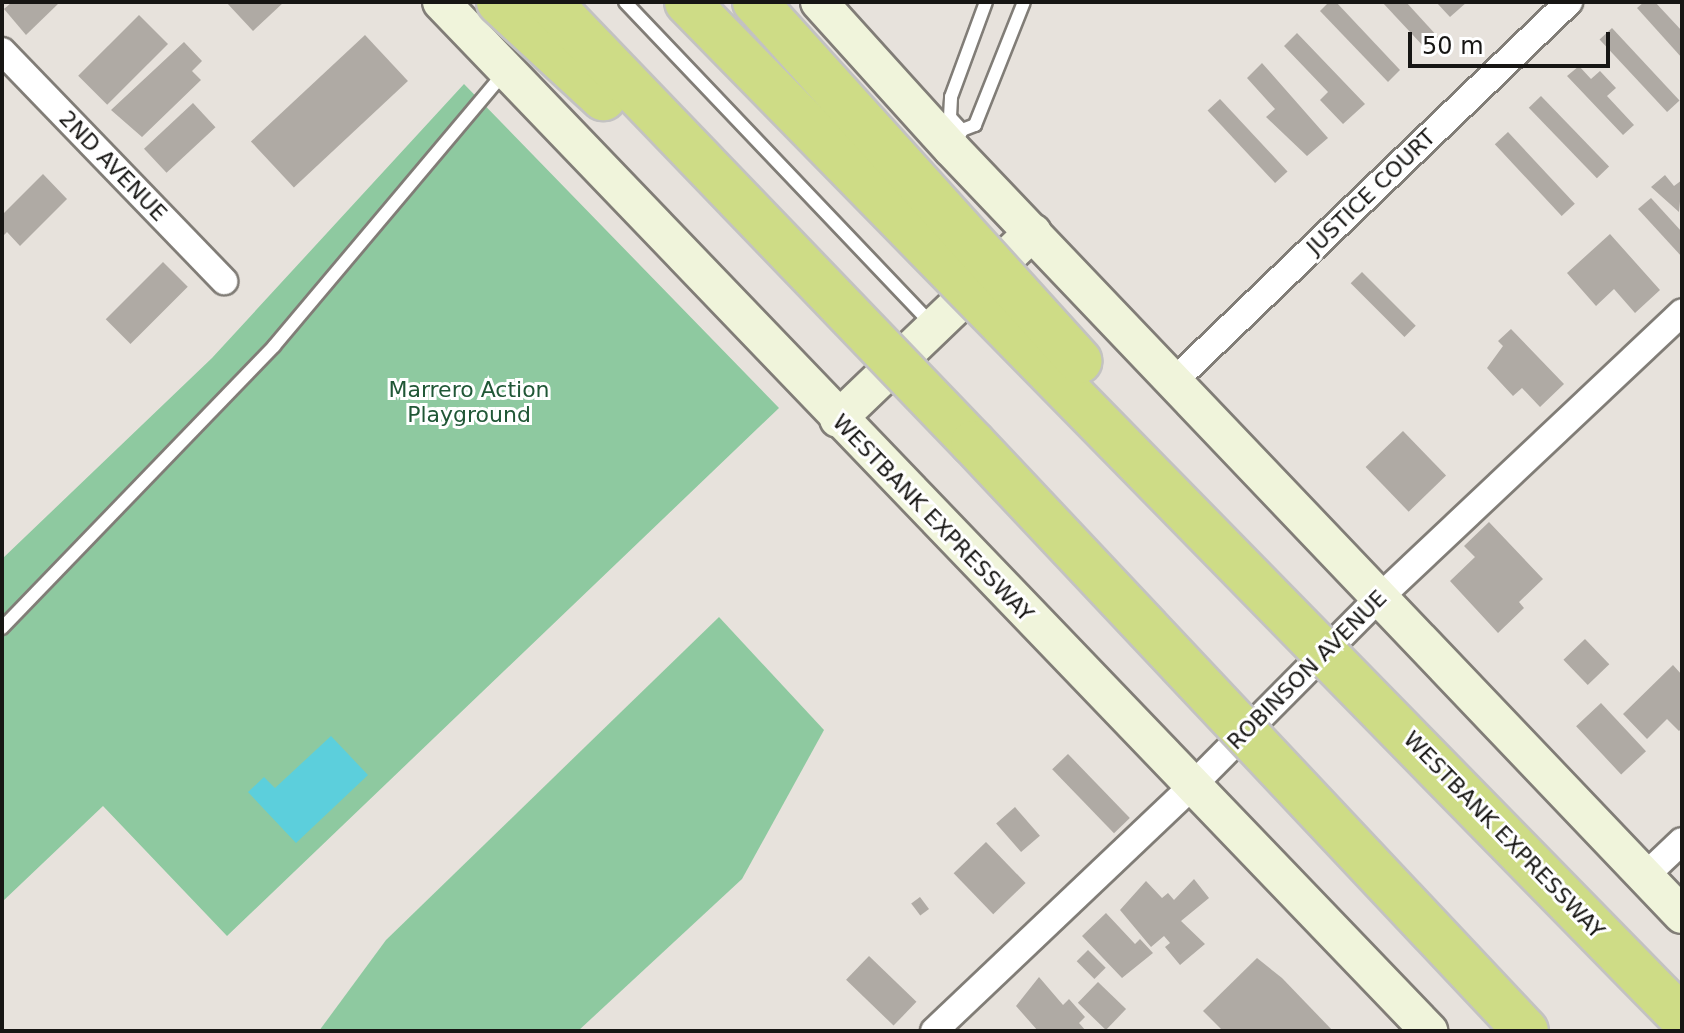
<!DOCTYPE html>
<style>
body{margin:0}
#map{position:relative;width:1684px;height:1033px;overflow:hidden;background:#e7e2dc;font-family:"DejaVu Sans",sans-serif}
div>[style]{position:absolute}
.green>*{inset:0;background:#8ec9a0}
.water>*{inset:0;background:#5ccfdc}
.building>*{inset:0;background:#afaaa4;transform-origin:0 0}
.roads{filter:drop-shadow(2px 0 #817d77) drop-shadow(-2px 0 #817d77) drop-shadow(0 2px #817d77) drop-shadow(0 -2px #817d77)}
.lane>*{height:12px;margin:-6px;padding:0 6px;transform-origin:6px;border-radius:6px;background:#fff}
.street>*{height:26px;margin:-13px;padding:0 13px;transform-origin:13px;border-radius:13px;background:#fff}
.secondary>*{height:36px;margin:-18px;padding:0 18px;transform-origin:18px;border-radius:18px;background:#f0f4db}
.bridges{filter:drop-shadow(2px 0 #c3c2c2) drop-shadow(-2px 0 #c3c2c2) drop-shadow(0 2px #c3c2c2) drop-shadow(0 -2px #c3c2c2)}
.highway-bridge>*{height:44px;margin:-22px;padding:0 22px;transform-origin:22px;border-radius:22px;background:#cedc86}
span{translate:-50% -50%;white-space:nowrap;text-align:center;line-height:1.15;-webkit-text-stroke:6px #fff;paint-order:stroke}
.street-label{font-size:22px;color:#171614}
.park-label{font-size:22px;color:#205736}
.frame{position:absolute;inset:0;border:4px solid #171614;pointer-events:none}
.scale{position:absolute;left:1408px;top:32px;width:202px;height:36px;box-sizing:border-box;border:4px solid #171614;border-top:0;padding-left:10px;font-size:24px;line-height:28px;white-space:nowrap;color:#171614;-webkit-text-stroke:6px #fff;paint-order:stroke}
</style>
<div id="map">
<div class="green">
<i style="clip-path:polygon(464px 84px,779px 408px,227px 936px,103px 806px,2px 902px,2px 559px,212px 358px)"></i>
<i style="clip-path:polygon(719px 617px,824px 730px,742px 879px,578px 1031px,319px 1031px,386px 940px)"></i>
</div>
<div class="water">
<i style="clip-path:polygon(331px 736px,368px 775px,296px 843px,248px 792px,264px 777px,275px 788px)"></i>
</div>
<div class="building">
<i style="clip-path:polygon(12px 2px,60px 2px,26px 35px,4px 9px)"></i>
<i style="clip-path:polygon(226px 2px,284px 2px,253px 31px)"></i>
<i style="clip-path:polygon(1329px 2px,1336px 2px,1400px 70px,1388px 82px,1320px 11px)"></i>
<i style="clip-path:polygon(1382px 2px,1406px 2px,1438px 37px,1425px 48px)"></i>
<i style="clip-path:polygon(1436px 2px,1467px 2px,1450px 17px)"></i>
<i style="clip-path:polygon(1644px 2px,1655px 2px,1682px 31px,1682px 58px,1637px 8px)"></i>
<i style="left:139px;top:15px;width:41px;height:86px;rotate:45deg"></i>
<i style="left:1612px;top:28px;width:99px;height:17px;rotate:47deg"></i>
<i style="clip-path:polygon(1297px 33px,1365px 104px,1343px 124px,1320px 100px,1328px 92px,1284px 46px)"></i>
<i style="left:365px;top:35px;width:63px;height:156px;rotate:47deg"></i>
<i style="clip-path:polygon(184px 42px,202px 61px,192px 71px,201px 80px,142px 137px,111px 110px)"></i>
<i style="clip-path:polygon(1262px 63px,1328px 138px,1307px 156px,1266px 117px,1275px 109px,1247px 78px)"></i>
<i style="clip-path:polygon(1579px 66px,1591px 79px,1600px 71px,1616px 88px,1607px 96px,1634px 125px,1623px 135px,1567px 76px)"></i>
<i style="left:1541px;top:96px;width:98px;height:17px;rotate:46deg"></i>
<i style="left:1220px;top:99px;width:99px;height:17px;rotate:47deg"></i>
<i style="left:193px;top:103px;width:33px;height:67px;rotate:47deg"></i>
<i style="left:1508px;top:132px;width:98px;height:18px;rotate:47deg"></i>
<i style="clip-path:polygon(43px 174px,67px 199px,20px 246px,7px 232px,2px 237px,2px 215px)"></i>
<i style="clip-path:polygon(1665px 175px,1674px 186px,1682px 180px,1679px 212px,1651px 187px)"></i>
<i style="clip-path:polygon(1651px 198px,1682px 232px,1682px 257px,1638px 209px)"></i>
<i style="clip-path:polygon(1610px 234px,1660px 290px,1635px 313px,1614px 289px,1596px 306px,1567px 273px)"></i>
<i style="left:163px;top:262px;width:35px;height:81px;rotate:45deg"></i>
<i style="left:1362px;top:272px;width:76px;height:16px;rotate:45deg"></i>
<i style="clip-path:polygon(1511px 329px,1564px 384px,1540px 407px,1522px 388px,1513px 396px,1487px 368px,1503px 346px,1498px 341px)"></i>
<i style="left:1403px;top:431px;width:62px;height:52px;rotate:46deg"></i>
<i style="clip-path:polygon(1489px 522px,1543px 579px,1519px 602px,1524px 608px,1498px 633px,1450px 581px,1475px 557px,1464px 546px)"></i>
<i style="left:1585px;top:639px;width:35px;height:30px;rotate:46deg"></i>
<i style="clip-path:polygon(1673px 665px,1682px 675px,1682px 728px,1679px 731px,1667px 719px,1647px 739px,1623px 714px)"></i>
<i style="left:1601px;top:703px;width:66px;height:34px;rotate:47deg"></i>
<i style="left:1068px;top:754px;width:89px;height:22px;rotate:46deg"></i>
<i style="left:1015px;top:807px;width:38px;height:25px;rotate:49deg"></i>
<i style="left:986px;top:842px;width:57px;height:45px;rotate:46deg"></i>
<i style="clip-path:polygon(1194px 879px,1209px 898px,1181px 921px,1205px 944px,1180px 965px,1165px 947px,1170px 943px,1164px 936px,1151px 947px,1120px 910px,1146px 881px,1162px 898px,1168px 893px,1174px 900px)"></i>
<i style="left:920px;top:897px;width:15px;height:11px;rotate:53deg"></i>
<i style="clip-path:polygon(1106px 913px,1135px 944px,1140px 939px,1153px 953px,1122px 978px,1082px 936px)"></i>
<i style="left:1088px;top:950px;width:25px;height:16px;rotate:45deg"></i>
<i style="left:869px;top:956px;width:66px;height:33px;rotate:44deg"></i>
<i style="clip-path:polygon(1257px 958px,1282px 978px,1333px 1031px,1223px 1031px,1203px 1011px)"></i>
<i style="clip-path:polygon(1039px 977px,1063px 1005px,1069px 999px,1085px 1017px,1079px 1023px,1086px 1031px,1038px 1031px,1016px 1006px)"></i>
<i style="left:1098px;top:982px;width:39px;height:29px;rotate:44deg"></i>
</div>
<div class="roads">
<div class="lane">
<i style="left:625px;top:2px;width:445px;rotate:46.4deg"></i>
<i style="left:962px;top:130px;width:18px;rotate:-133deg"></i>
<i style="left:950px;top:117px;width:20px;rotate:-87deg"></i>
<i style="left:951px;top:97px;width:101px;rotate:-69.8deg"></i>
<i style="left:954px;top:146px;width:18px;rotate:-63deg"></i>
<i style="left:962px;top:130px;width:14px;rotate:-21deg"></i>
<i style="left:975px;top:125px;width:132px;rotate:-68.3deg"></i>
<i style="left:2px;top:628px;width:392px;rotate:-46deg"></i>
<i style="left:274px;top:346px;width:357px;rotate:-49.9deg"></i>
</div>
<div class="street">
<i style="left:2px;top:51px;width:320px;rotate:46deg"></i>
<i style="left:1173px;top:382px;width:549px;rotate:-43.82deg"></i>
<i style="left:1644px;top:877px;width:52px;rotate:-43.5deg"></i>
<i style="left:934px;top:1031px;width:357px;rotate:-43.5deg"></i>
<i style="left:1193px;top:785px;width:265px;rotate:-45.2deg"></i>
<i style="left:1380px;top:597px;width:415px;rotate:-43.3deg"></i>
</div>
<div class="secondary">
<i style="left:441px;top:2px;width:1427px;rotate:46.16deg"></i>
<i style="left:819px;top:2px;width:198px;rotate:47.9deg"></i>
<i style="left:952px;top:149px;width:1058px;rotate:46.38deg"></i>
<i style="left:838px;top:419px;width:270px;rotate:-43.8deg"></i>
</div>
</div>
<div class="bridges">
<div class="highway-bridge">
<i style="left:499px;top:2px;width:142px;rotate:42.7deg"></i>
<i style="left:549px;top:2px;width:612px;rotate:46.13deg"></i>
<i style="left:973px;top:443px;width:807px;rotate:46.76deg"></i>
<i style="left:687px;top:2px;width:1422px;rotate:45.6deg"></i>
<i style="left:755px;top:2px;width:484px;rotate:47.9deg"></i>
</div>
</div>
<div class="street-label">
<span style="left:113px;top:166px;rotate:46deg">2ND AVENUE</span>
<span style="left:1371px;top:192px;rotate:-44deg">JUSTICE COURT</span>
<span style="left:933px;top:518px;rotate:46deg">WESTBANK EXPRESSWAY</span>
<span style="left:1307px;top:670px;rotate:-45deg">ROBINSON AVENUE</span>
<span style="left:1504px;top:835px;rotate:46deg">WESTBANK EXPRESSWAY</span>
</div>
<div class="park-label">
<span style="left:469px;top:402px">Marrero Action<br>Playground</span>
</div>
<div class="frame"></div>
<div class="scale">50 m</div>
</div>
